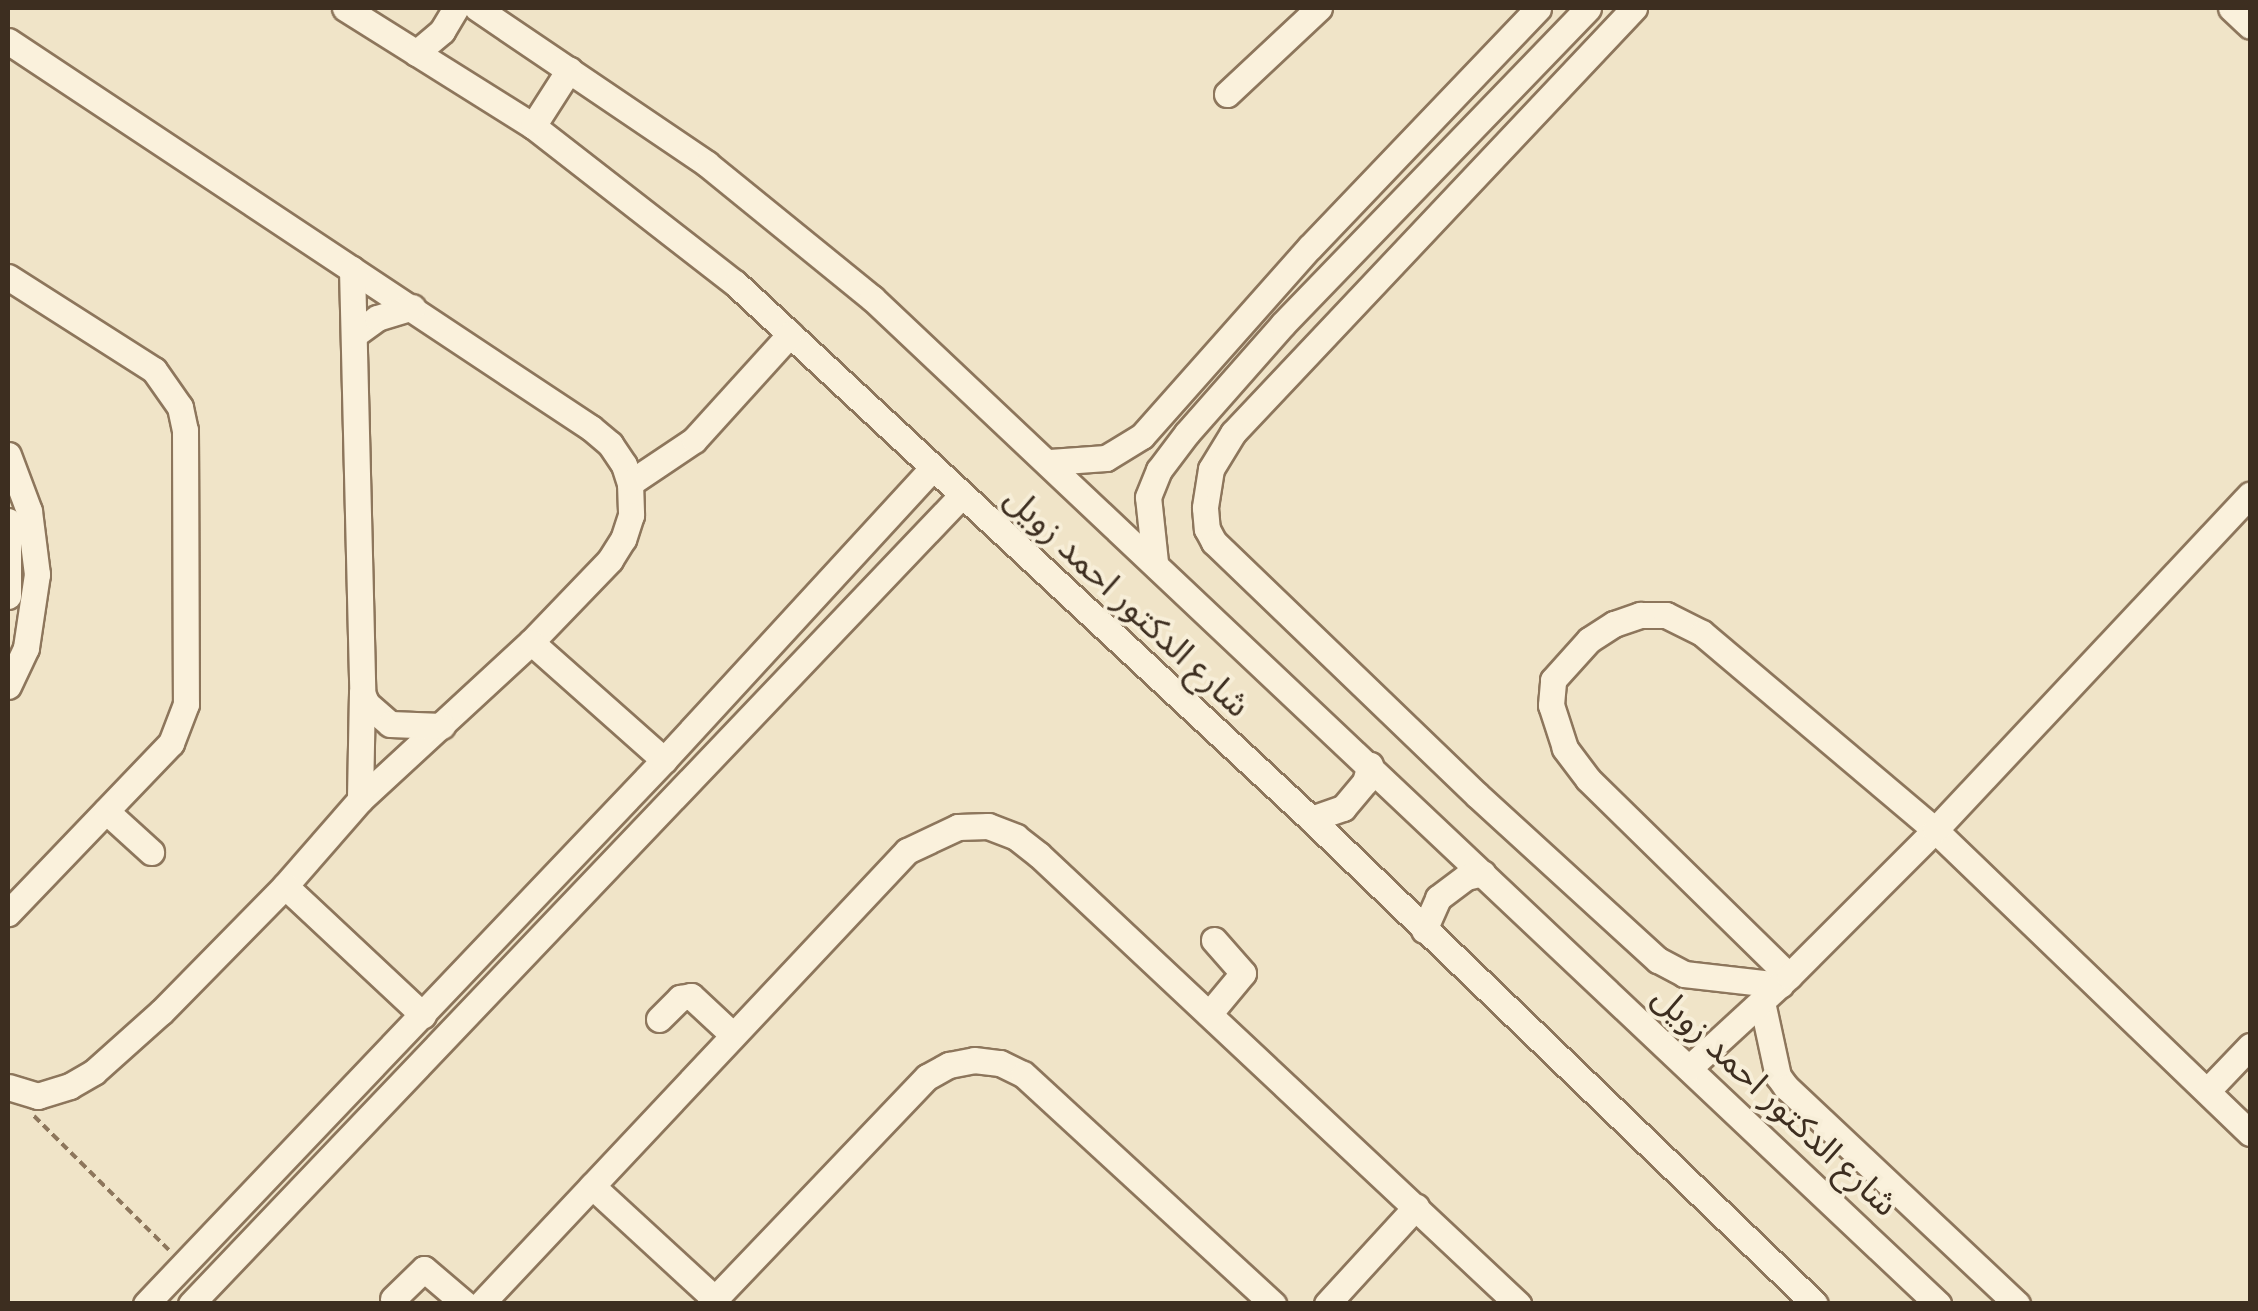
<!DOCTYPE html>
<meta charset="utf-8">
<style>
body{margin:0}
#map{position:relative;width:2258px;height:1311px;overflow:hidden;background:#f0e4c8;font-family:"Roboto Serif","Noto Sans Arabic",serif}
div>[style]{position:absolute}
.path>*{height:4px;margin-top:-2px;transform-origin:0;background:repeating-linear-gradient(90deg,#8d765c 0 8px,transparent 0 13px)}
.roads{filter:drop-shadow(2px 0 #8d765c) drop-shadow(-2px 0 #8d765c) drop-shadow(0 2px #8d765c) drop-shadow(0 -2px #8d765c)}
.minor>*{height:25px;margin:-12.5px;padding:0 12.5px;transform-origin:12.5px;border-radius:12.5px;background:#faf1dc}
span{translate:-50% -50%;white-space:nowrap;text-align:center;line-height:1.15;-webkit-text-stroke:8px #f7eed8;paint-order:stroke}
.street-label{font-size:35px;color:#3d2e20}
.frame{position:absolute;inset:0;border:10px solid #3d2e20;pointer-events:none}
</style>
<div id="map">
<div class="path">
<i style="left:34px;top:1116px;width:190px;rotate:44.8deg"></i>
</div>
<div class="roads">
<div class="minor">
<i style="left:345px;top:8px;width:222px;rotate:32.1deg"></i>
<i style="left:533px;top:126px;width:256px;rotate:37.9deg"></i>
<i style="left:735px;top:283px;width:787px;rotate:42.94deg"></i>
<i style="left:1311px;top:819px;width:699px;rotate:43.9deg"></i>
<i style="left:477px;top:8px;width:278px;rotate:34.1deg"></i>
<i style="left:707px;top:164px;width:213px;rotate:39.1deg"></i>
<i style="left:872px;top:298px;width:1466px;rotate:43.34deg"></i>
<i style="left:1634px;top:8px;width:584px;rotate:133.34deg"></i>
<i style="left:1233px;top:433px;width:42px;rotate:121.4deg"></i>
<i style="left:1211px;top:469px;width:39px;rotate:99deg"></i>
<i style="left:1205px;top:508px;width:21px;rotate:85deg"></i>
<i style="left:1207px;top:529px;width:15px;rotate:62deg"></i>
<i style="left:1214px;top:542px;width:365px;rotate:43.9deg"></i>
<i style="left:1477px;top:795px;width:245px;rotate:42.4deg"></i>
<i style="left:1658px;top:960px;width:30px;rotate:28deg"></i>
<i style="left:1684px;top:974px;width:97px;rotate:6.5deg"></i>
<i style="left:2231px;top:8px;width:26px;rotate:43deg"></i>
<i style="left:8px;top:41px;width:700px;rotate:33.58deg"></i>
<i style="left:591px;top:428px;width:25px;rotate:40deg"></i>
<i style="left:610px;top:444px;width:25px;rotate:56deg"></i>
<i style="left:624px;top:465px;width:19px;rotate:72deg"></i>
<i style="left:630px;top:483px;width:32px;rotate:88deg"></i>
<i style="left:631px;top:515px;width:25px;rotate:108deg"></i>
<i style="left:623px;top:539px;width:25px;rotate:122deg"></i>
<i style="left:610px;top:560px;width:114px;rotate:133.9deg"></i>
<i style="left:531px;top:642px;width:233px;rotate:137.3deg"></i>
<i style="left:360px;top:800px;width:114px;rotate:131.1deg"></i>
<i style="left:285px;top:886px;width:177px;rotate:134.5deg"></i>
<i style="left:161px;top:1012px;width:90px;rotate:138.2deg"></i>
<i style="left:94px;top:1072px;width:28px;rotate:150deg"></i>
<i style="left:70px;top:1086px;width:34px;rotate:163deg"></i>
<i style="left:38px;top:1096px;width:31px;rotate:-163deg"></i>
<i style="left:416px;top:53px;width:34px;rotate:-40deg"></i>
<i style="left:442px;top:31px;width:27px;rotate:-59deg"></i>
<i style="left:1227px;top:94px;width:126px;rotate:-43.1deg"></i>
<i style="left:533px;top:126px;width:67px;rotate:-57.3deg"></i>
<i style="left:352px;top:269px;width:424px;rotate:88.6deg"></i>
<i style="left:362px;top:693px;width:107px;rotate:91.1deg"></i>
<i style="left:8px;top:277px;width:173px;rotate:32.5deg"></i>
<i style="left:154px;top:370px;width:45px;rotate:54.9deg"></i>
<i style="left:180px;top:407px;width:24px;rotate:78deg"></i>
<i style="left:185px;top:430px;width:274px;rotate:89.8deg"></i>
<i style="left:186px;top:704px;width:42px;rotate:111deg"></i>
<i style="left:171px;top:743px;width:236px;rotate:133.8deg"></i>
<i style="left:354px;top:335px;width:29px;rotate:-36deg"></i>
<i style="left:377px;top:318px;width:37px;rotate:-17deg"></i>
<i style="left:8px;top:455px;width:60px;rotate:69.4deg"></i>
<i style="left:29px;top:511px;width:64px;rotate:82.8deg"></i>
<i style="left:37px;top:574px;width:75px;rotate:98.5deg"></i>
<i style="left:26px;top:648px;width:42px;rotate:115.3deg"></i>
<i style="left:1050px;top:462px;width:56px;rotate:-4.1deg"></i>
<i style="left:1106px;top:458px;width:42px;rotate:-31.4deg"></i>
<i style="left:1142px;top:436px;width:253px;rotate:-48.4deg"></i>
<i style="left:1310px;top:247px;width:330px;rotate:-46.3deg"></i>
<i style="left:630px;top:483px;width:77px;rotate:-33.9deg"></i>
<i style="left:694px;top:440px;width:143px;rotate:-47.8deg"></i>
<i style="left:8px;top:521px;width:75px;rotate:90deg"></i>
<i style="left:1155px;top:562px;width:65px;rotate:-96.1deg"></i>
<i style="left:1148px;top:497px;width:29px;rotate:-68deg"></i>
<i style="left:1159px;top:470px;width:46px;rotate:-52.9deg"></i>
<i style="left:1187px;top:433px;width:145px;rotate:-48.6deg"></i>
<i style="left:1283px;top:324px;width:439px;rotate:-46deg"></i>
<i style="left:531px;top:642px;width:178px;rotate:41.6deg"></i>
<i style="left:362px;top:693px;width:12px;rotate:66deg"></i>
<i style="left:367px;top:704px;width:30px;rotate:41deg"></i>
<i style="left:390px;top:724px;width:52px;rotate:2.2deg"></i>
<i style="left:106px;top:811px;width:61px;rotate:42.3deg"></i>
<i style="left:1311px;top:819px;width:34px;rotate:-19deg"></i>
<i style="left:1343px;top:808px;width:34px;rotate:-50deg"></i>
<i style="left:1365px;top:782px;width:18px;rotate:-74deg"></i>
<i style="left:285px;top:886px;width:189px;rotate:43.1deg"></i>
<i style="left:1424px;top:930px;width:35px;rotate:-66deg"></i>
<i style="left:1438px;top:898px;width:35px;rotate:-37deg"></i>
<i style="left:1466px;top:877px;width:17px;rotate:-13deg"></i>
<i style="left:1789px;top:976px;width:281px;rotate:-135.6deg"></i>
<i style="left:1588px;top:779px;width:39px;rotate:-127deg"></i>
<i style="left:1565px;top:748px;width:45px;rotate:-108deg"></i>
<i style="left:1551px;top:705px;width:25px;rotate:-85deg"></i>
<i style="left:1553px;top:680px;width:54px;rotate:-48deg"></i>
<i style="left:1589px;top:640px;width:30px;rotate:-33deg"></i>
<i style="left:1614px;top:624px;width:28px;rotate:-19deg"></i>
<i style="left:1640px;top:615px;width:26px"></i>
<i style="left:1666px;top:615px;width:40px;rotate:26.6deg"></i>
<i style="left:1702px;top:633px;width:305px;rotate:40.2deg"></i>
<i style="left:1935px;top:830px;width:437px;rotate:43.9deg"></i>
<i style="left:1762px;top:1002px;width:76px;rotate:77.8deg"></i>
<i style="left:1778px;top:1076px;width:14px;rotate:54deg"></i>
<i style="left:1786px;top:1087px;width:317px;rotate:43.2deg"></i>
<i style="left:1209px;top:1014px;width:53px;rotate:-50.3deg"></i>
<i style="left:1243px;top:973px;width:44px;rotate:-131.3deg"></i>
<i style="left:659px;top:1019px;width:30px;rotate:-45deg"></i>
<i style="left:680px;top:998px;width:11px;rotate:-10deg"></i>
<i style="left:691px;top:996px;width:57px;rotate:42.9deg"></i>
<i style="left:1689px;top:1068px;width:136px;rotate:-42.6deg"></i>
<i style="left:1789px;top:976px;width:206px;rotate:-45deg"></i>
<i style="left:1935px;top:830px;width:460px;rotate:-46.8deg"></i>
<i style="left:2208px;top:1090px;width:61px;rotate:-46.3deg"></i>
<i style="left:592px;top:1186px;width:167px;rotate:42.6deg"></i>
<i style="left:393px;top:1299px;width:43px;rotate:-44.1deg"></i>
<i style="left:424px;top:1269px;width:54px;rotate:40.5deg"></i>
<i style="left:146px;top:1304px;width:751px;rotate:-46.4deg"></i>
<i style="left:664px;top:760px;width:396px;rotate:-47.4deg"></i>
<i style="left:191px;top:1304px;width:1116px;rotate:-46.38deg"></i>
<i style="left:481px;top:1304px;width:622px;rotate:-46.76deg"></i>
<i style="left:907px;top:851px;width:56px;rotate:-25.2deg"></i>
<i style="left:958px;top:827px;width:30px;rotate:-2deg"></i>
<i style="left:988px;top:826px;width:30px;rotate:21deg"></i>
<i style="left:1016px;top:837px;width:29px;rotate:38deg"></i>
<i style="left:1039px;top:855px;width:657px;rotate:43.15deg"></i>
<i style="left:710px;top:1304px;width:314px;rotate:-46.3deg"></i>
<i style="left:927px;top:1077px;width:25px;rotate:-29deg"></i>
<i style="left:949px;top:1065px;width:25px;rotate:-11deg"></i>
<i style="left:974px;top:1060px;width:26px;rotate:7deg"></i>
<i style="left:1000px;top:1063px;width:25px;rotate:26deg"></i>
<i style="left:1023px;top:1074px;width:340px;rotate:42.6deg"></i>
<i style="left:1327px;top:1304px;width:132px;rotate:-47.5deg"></i>
</div>
</div>
<div class="street-label">
<span style="left:1127px;top:602px;rotate:43deg">شارع الدكتور احمد زويل</span>
<span style="left:1775px;top:1101px;rotate:43deg">شارع الدكتور احمد زويل</span>
</div>
<div class="frame"></div>
</div>
